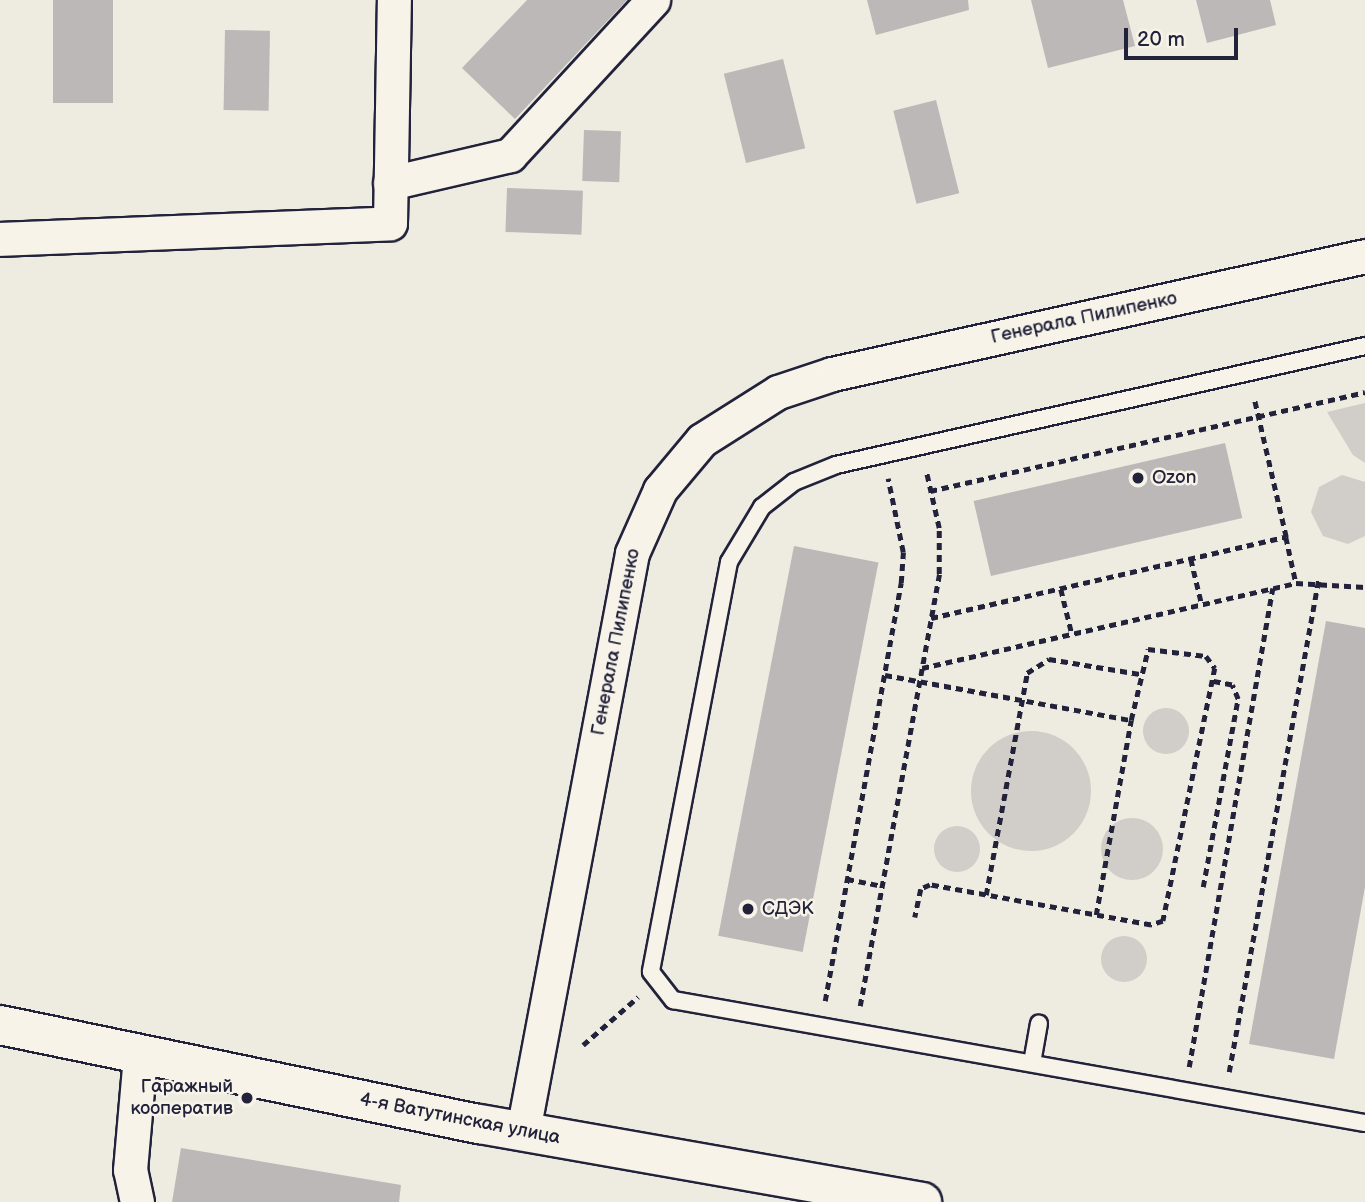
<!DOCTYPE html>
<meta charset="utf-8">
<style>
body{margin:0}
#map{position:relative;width:1365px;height:1202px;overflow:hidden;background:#eeebe1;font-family:"Balsamiq Sans",sans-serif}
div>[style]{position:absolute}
.green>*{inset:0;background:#d1cdc9}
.round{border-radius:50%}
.building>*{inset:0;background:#bbb8b7;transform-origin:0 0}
.path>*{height:4.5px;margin-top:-2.25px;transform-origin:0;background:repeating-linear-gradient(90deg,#22223b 0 7px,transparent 0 12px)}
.roads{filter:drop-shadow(2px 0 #22223b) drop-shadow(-2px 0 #22223b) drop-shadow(0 2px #22223b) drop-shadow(0 -2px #22223b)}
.service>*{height:16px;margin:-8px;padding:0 8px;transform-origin:8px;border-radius:8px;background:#f7f3e8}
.minor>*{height:33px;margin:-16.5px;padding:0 16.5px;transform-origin:16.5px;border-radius:16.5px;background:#f7f3e8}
.tertiary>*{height:38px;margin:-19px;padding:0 19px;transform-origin:19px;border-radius:19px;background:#f7f3e8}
.dots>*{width:19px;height:19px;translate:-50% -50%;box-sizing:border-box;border:4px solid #f7f3e8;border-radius:50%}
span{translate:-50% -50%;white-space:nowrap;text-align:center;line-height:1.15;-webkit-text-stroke:5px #f7f3e8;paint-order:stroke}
.street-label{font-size:19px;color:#22223b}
.poi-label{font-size:19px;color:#22223b}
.left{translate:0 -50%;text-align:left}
.right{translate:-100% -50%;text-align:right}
.scale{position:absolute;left:1124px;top:28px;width:114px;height:32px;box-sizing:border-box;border:4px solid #22223b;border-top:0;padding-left:9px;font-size:21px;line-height:24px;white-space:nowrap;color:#22223b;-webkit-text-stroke:5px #f7f3e8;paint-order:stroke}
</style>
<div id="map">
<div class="green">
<i style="clip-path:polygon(1365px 403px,1365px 463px,1353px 455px,1327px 412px)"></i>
<i style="clip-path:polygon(1342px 475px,1365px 482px,1365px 536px,1348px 544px,1323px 536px,1311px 512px,1319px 487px)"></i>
<i class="round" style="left:1143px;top:708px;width:46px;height:46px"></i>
<i class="round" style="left:971px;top:731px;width:120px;height:120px"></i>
<i class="round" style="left:1101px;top:818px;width:62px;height:62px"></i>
<i class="round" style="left:934px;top:826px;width:46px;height:46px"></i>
<i class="round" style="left:1101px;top:936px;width:46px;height:46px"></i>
</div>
<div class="building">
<i style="left:53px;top:0;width:60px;height:103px"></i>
<i style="clip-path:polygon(527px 0,627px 0,515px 119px,462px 68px)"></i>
<i style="clip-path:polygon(867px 0,968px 0,969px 10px,876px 35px)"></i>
<i style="clip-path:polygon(1031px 0,1123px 0,1135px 46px,1048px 68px)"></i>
<i style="clip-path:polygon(1196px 0,1270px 0,1276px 25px,1207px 43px)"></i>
<i style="left:225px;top:30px;width:45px;height:80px;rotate:1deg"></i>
<i style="left:783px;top:59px;width:92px;height:61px;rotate:76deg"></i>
<i style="left:936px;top:100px;width:96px;height:44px;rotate:76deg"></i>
<i style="left:584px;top:130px;width:37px;height:51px;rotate:2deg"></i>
<i style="left:507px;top:188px;width:76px;height:44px;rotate:2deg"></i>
<i style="left:1225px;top:443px;width:77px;height:258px;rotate:77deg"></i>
<i style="left:794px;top:546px;width:86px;height:397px;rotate:11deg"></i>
<i style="clip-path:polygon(1326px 621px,1365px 628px,1365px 887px,1334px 1059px,1249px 1044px)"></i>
<i style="clip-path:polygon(181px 1148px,401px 1185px,399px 1202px,172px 1202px)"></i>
</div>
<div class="path">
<i style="left:930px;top:491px;width:446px;rotate:-12.8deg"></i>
<i style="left:1286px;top:537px;width:47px;rotate:77.7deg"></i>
<i style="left:1191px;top:559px;width:47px;rotate:76.6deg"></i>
<i style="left:1061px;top:589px;width:46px;rotate:76.3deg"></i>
<i style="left:931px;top:618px;width:364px;rotate:-12.9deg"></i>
<i style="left:1286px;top:537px;width:143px;rotate:-103deg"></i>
<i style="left:922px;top:668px;width:384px;rotate:-12.8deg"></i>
<i style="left:1296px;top:583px;width:69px;rotate:3.3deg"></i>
<i style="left:885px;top:675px;width:250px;rotate:10.4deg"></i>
<i style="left:1131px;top:720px;width:73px;rotate:-76.5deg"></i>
<i style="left:1148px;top:649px;width:58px;rotate:6.9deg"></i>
<i style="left:1206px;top:656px;width:15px;rotate:53deg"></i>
<i style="left:1215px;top:668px;width:258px;rotate:101.6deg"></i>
<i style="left:1163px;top:921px;width:13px;rotate:162deg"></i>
<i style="left:1151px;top:925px;width:225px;rotate:-169.7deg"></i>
<i style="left:930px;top:885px;width:10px;rotate:156deg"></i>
<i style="left:921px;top:889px;width:29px;rotate:102deg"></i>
<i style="left:847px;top:879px;width:36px;rotate:11deg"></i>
<i style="left:1203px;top:887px;width:191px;rotate:-79.5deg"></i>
<i style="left:1238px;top:699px;width:15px;rotate:-113deg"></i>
<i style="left:1232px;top:685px;width:20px;rotate:-169deg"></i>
<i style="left:986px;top:895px;width:226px;rotate:-79.5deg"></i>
<i style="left:1027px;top:673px;width:26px;rotate:-32deg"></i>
<i style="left:1049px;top:659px;width:92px;rotate:9.4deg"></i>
<i style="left:1096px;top:915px;width:198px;rotate:-79.8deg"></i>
<i style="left:825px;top:1001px;width:425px;rotate:-79.7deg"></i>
<i style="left:901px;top:583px;width:31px;rotate:-86deg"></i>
<i style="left:903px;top:552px;width:75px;rotate:-101.6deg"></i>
<i style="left:860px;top:1006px;width:439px;rotate:-79.6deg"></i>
<i style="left:939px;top:574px;width:46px;rotate:-90deg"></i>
<i style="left:939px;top:528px;width:58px;rotate:-102.8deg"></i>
<i style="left:583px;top:1045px;width:73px;rotate:-41.1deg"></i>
<i style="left:1189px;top:1067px;width:486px;rotate:-80.1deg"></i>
<i style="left:1229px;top:1072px;width:500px;rotate:-79.7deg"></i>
</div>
<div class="roads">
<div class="service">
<i style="left:1365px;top:346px;width:542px;rotate:167.32deg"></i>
<i style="left:836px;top:465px;width:45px;rotate:158deg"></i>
<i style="left:794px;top:482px;width:41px;rotate:142deg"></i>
<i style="left:762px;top:507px;width:64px;rotate:121deg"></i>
<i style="left:729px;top:562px;width:417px;rotate:100.8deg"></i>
<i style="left:651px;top:972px;width:36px;rotate:52deg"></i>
<i style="left:673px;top:1000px;width:703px;rotate:10.08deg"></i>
<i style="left:1032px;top:1063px;width:40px;rotate:-80deg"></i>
</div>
<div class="minor">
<i style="left:390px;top:183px;width:123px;rotate:-13.1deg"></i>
<i style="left:510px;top:155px;width:211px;rotate:-47.3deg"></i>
<i style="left:0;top:239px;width:390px;rotate:-2.3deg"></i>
<i style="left:390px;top:223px;width:223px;rotate:-89deg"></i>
<i style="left:523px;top:1131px;width:588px;rotate:-79.32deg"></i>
<i style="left:632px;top:553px;width:69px;rotate:-66deg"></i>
<i style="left:660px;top:490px;width:65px;rotate:-50deg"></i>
<i style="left:702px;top:440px;width:90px;rotate:-32.3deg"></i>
<i style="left:778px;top:392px;width:57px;rotate:-18.4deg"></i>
<i style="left:832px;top:374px;width:546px;rotate:-12.48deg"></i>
<i style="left:137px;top:1202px;width:33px;rotate:-102deg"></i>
<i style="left:130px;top:1170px;width:114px;rotate:-85deg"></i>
</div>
<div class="tertiary">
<i style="left:0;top:1025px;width:490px;rotate:11.7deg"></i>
<i style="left:480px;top:1124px;width:449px;rotate:10deg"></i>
</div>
</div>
<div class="dots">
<i style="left:1138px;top:478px;background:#22223b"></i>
<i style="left:748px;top:909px;background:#22223b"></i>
<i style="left:247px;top:1098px;background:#22223b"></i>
</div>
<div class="street-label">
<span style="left:1084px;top:318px;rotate:-12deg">Генерала Пилипенко</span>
<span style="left:616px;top:642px;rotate:-79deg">Генерала Пилипенко</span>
<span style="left:460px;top:1119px;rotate:11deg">4-я Ватутинская улица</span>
</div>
<div class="poi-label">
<span class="left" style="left:1152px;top:478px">Ozon</span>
<span class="left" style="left:762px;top:909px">СДЭК</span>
<span class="right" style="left:233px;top:1098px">Гаражный<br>кооператив</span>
</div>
<div class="scale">20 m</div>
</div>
